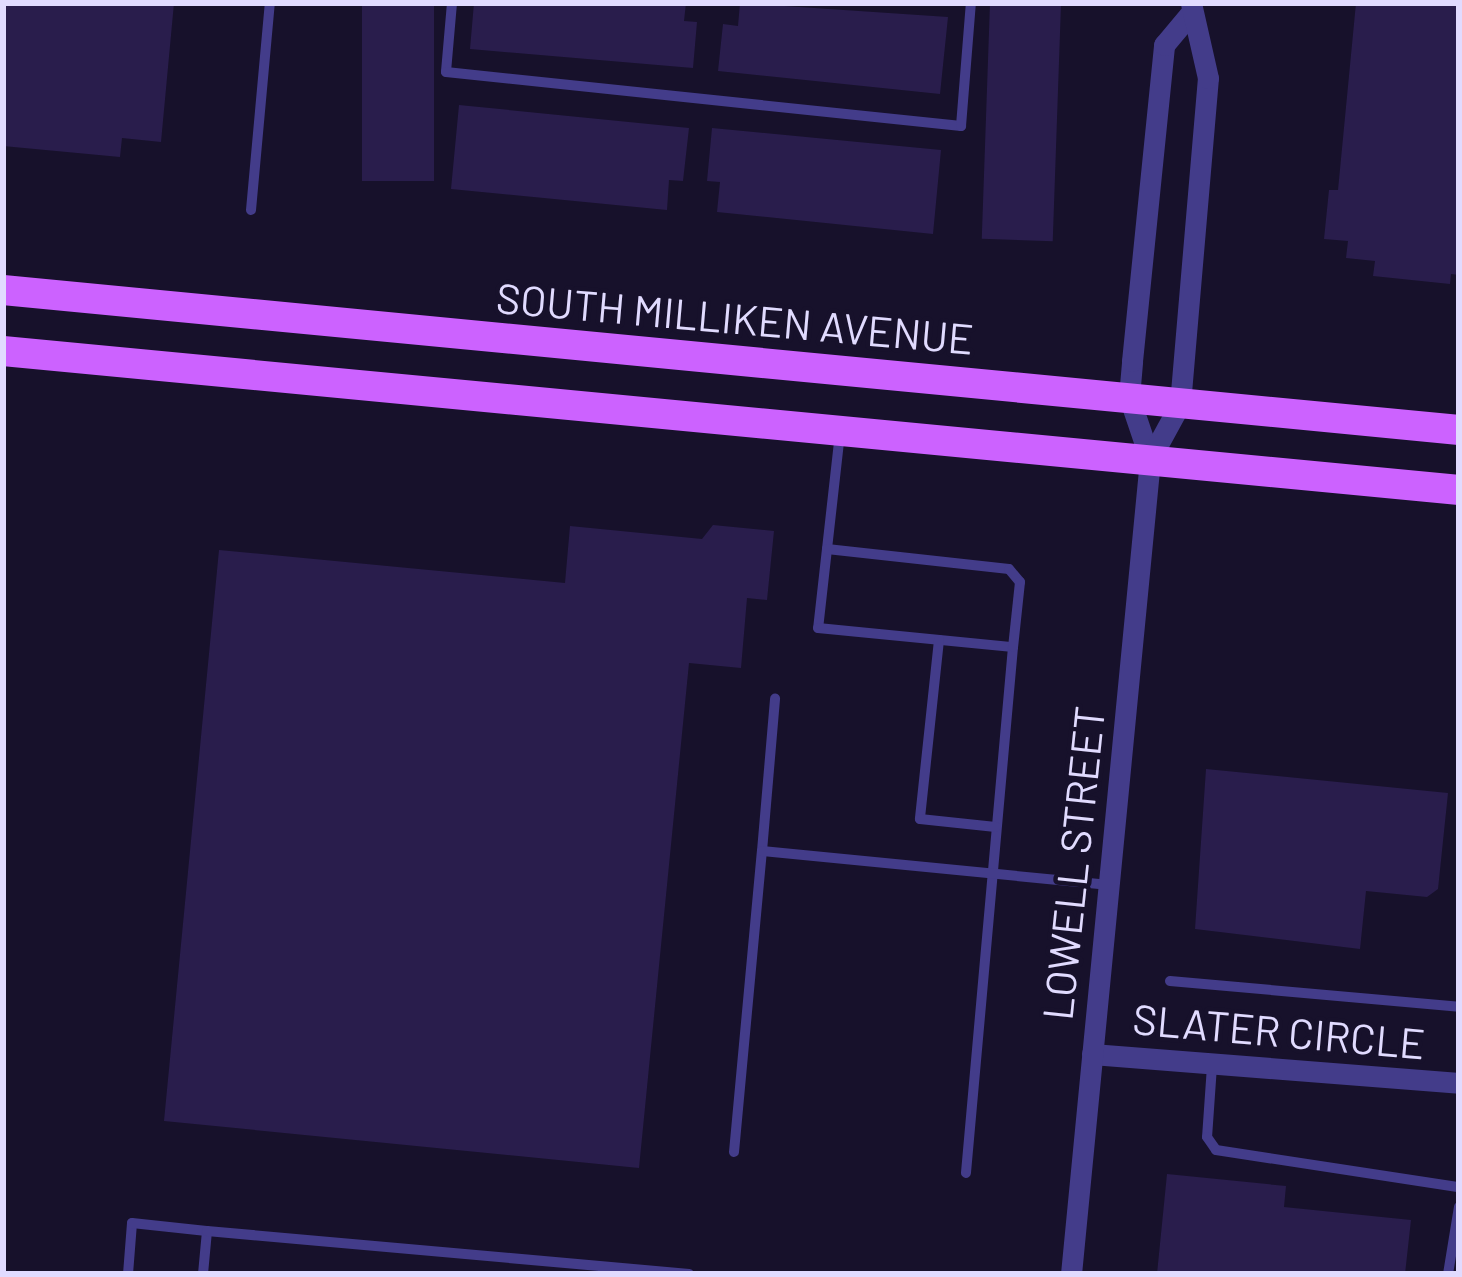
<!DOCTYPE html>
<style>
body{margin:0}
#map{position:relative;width:1462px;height:1277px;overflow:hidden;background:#17112b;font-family:Barlow,sans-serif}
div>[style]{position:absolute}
.building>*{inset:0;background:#291d4c;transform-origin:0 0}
.service>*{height:10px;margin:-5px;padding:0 5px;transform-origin:5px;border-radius:5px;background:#433c8a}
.minor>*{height:21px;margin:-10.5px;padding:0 10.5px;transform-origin:10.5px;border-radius:10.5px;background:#433c8a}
.primary>*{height:30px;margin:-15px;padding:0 15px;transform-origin:15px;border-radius:15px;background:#cc62ff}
span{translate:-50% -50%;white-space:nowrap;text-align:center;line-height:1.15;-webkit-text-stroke:9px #17112b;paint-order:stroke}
.street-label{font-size:42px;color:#e1dbff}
.frame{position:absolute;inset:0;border:6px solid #e1dbff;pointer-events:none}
</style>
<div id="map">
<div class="building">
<i style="clip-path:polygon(3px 3px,174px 3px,161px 142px,122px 138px,120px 157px,3px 146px)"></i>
<i style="left:362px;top:3px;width:72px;height:178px"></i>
<i style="clip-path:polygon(474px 3px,686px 3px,684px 21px,697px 22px,693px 68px,470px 49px)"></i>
<i style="clip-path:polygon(740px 3px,948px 17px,940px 94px,718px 71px,723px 24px,738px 26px)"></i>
<i style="left:990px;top:3px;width:71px;height:236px;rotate:2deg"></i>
<i style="clip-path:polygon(1356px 3px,1459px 3px,1459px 275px,1451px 274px,1450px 284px,1373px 276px,1375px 261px,1346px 258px,1348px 241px,1324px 239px,1329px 190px,1338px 190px)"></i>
<i style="clip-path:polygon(459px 105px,689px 128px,683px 181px,669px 180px,667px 210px,451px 189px)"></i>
<i style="clip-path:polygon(712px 128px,941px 150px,933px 234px,717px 212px,720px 182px,707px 181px)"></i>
<i style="clip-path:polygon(713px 525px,774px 531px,767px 600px,747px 598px,741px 668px,689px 663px,639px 1168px,164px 1121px,219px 550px,565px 583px,570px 526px,702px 539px)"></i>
<i style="clip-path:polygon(1206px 769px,1448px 793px,1438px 889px,1427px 897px,1366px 891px,1360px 949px,1195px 929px)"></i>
<i style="clip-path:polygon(1167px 1174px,1286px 1186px,1284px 1207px,1411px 1220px,1405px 1274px,1157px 1274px)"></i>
</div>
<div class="service">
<i style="left:452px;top:3px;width:69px;rotate:95deg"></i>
<i style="left:446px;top:72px;width:518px;rotate:5.99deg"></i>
<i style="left:961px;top:126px;width:123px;rotate:-85.4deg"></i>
<i style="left:251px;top:210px;width:208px;rotate:-84.8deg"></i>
<i style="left:840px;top:433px;width:196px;rotate:96.4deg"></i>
<i style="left:818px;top:628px;width:196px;rotate:5.6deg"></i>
<i style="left:1013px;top:647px;width:528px;rotate:95.11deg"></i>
<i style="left:827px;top:549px;width:183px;rotate:6.3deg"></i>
<i style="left:1009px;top:569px;width:17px;rotate:50deg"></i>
<i style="left:1020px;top:582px;width:65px;rotate:96.1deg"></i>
<i style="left:939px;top:640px;width:180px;rotate:96.1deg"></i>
<i style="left:920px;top:819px;width:76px;rotate:6deg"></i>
<i style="left:762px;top:851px;width:153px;rotate:-85.1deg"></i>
<i style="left:1170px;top:981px;width:290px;rotate:5.1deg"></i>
<i style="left:1212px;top:1066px;width:71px;rotate:94deg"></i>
<i style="left:1207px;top:1137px;width:16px;rotate:55deg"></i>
<i style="left:1216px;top:1150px;width:246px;rotate:8.7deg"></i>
<i style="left:734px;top:1152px;width:302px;rotate:-84.7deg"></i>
<i style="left:762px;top:851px;width:349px;rotate:5.6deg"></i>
<i style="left:128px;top:1274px;width:51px;rotate:-85.5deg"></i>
<i style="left:132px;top:1223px;width:75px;rotate:6.1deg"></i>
<i style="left:203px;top:1274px;width:43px;rotate:-84.7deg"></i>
<i style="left:207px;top:1231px;width:484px;rotate:5.1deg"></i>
<i style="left:1448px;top:1274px;width:68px;rotate:-80.7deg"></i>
</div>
<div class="minor">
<i style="left:1150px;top:459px;width:65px;rotate:-108.7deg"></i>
<i style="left:1129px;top:397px;width:36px;rotate:-85deg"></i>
<i style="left:1132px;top:361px;width:318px;rotate:-84.2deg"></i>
<i style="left:1164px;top:45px;width:40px;rotate:-50deg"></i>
<i style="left:1092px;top:1054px;width:368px;rotate:4.5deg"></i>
<i style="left:1071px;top:1274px;width:819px;rotate:-84.46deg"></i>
<i style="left:1150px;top:459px;width:63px;rotate:-61.4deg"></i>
<i style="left:1180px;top:404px;width:327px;rotate:-85.1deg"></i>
<i style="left:1208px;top:78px;width:77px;rotate:-102.8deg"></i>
</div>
<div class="primary">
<i style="left:3px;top:290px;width:1463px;rotate:5.49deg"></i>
<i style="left:3px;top:351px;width:1463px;rotate:5.45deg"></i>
</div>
<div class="street-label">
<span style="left:735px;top:317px;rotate:5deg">SOUTH MILLIKEN AVENUE</span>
<span style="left:1072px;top:863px;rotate:-84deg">LOWELL STREET</span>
<span style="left:1279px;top:1030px;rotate:5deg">SLATER CIRCLE</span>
</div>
<div class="frame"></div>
</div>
